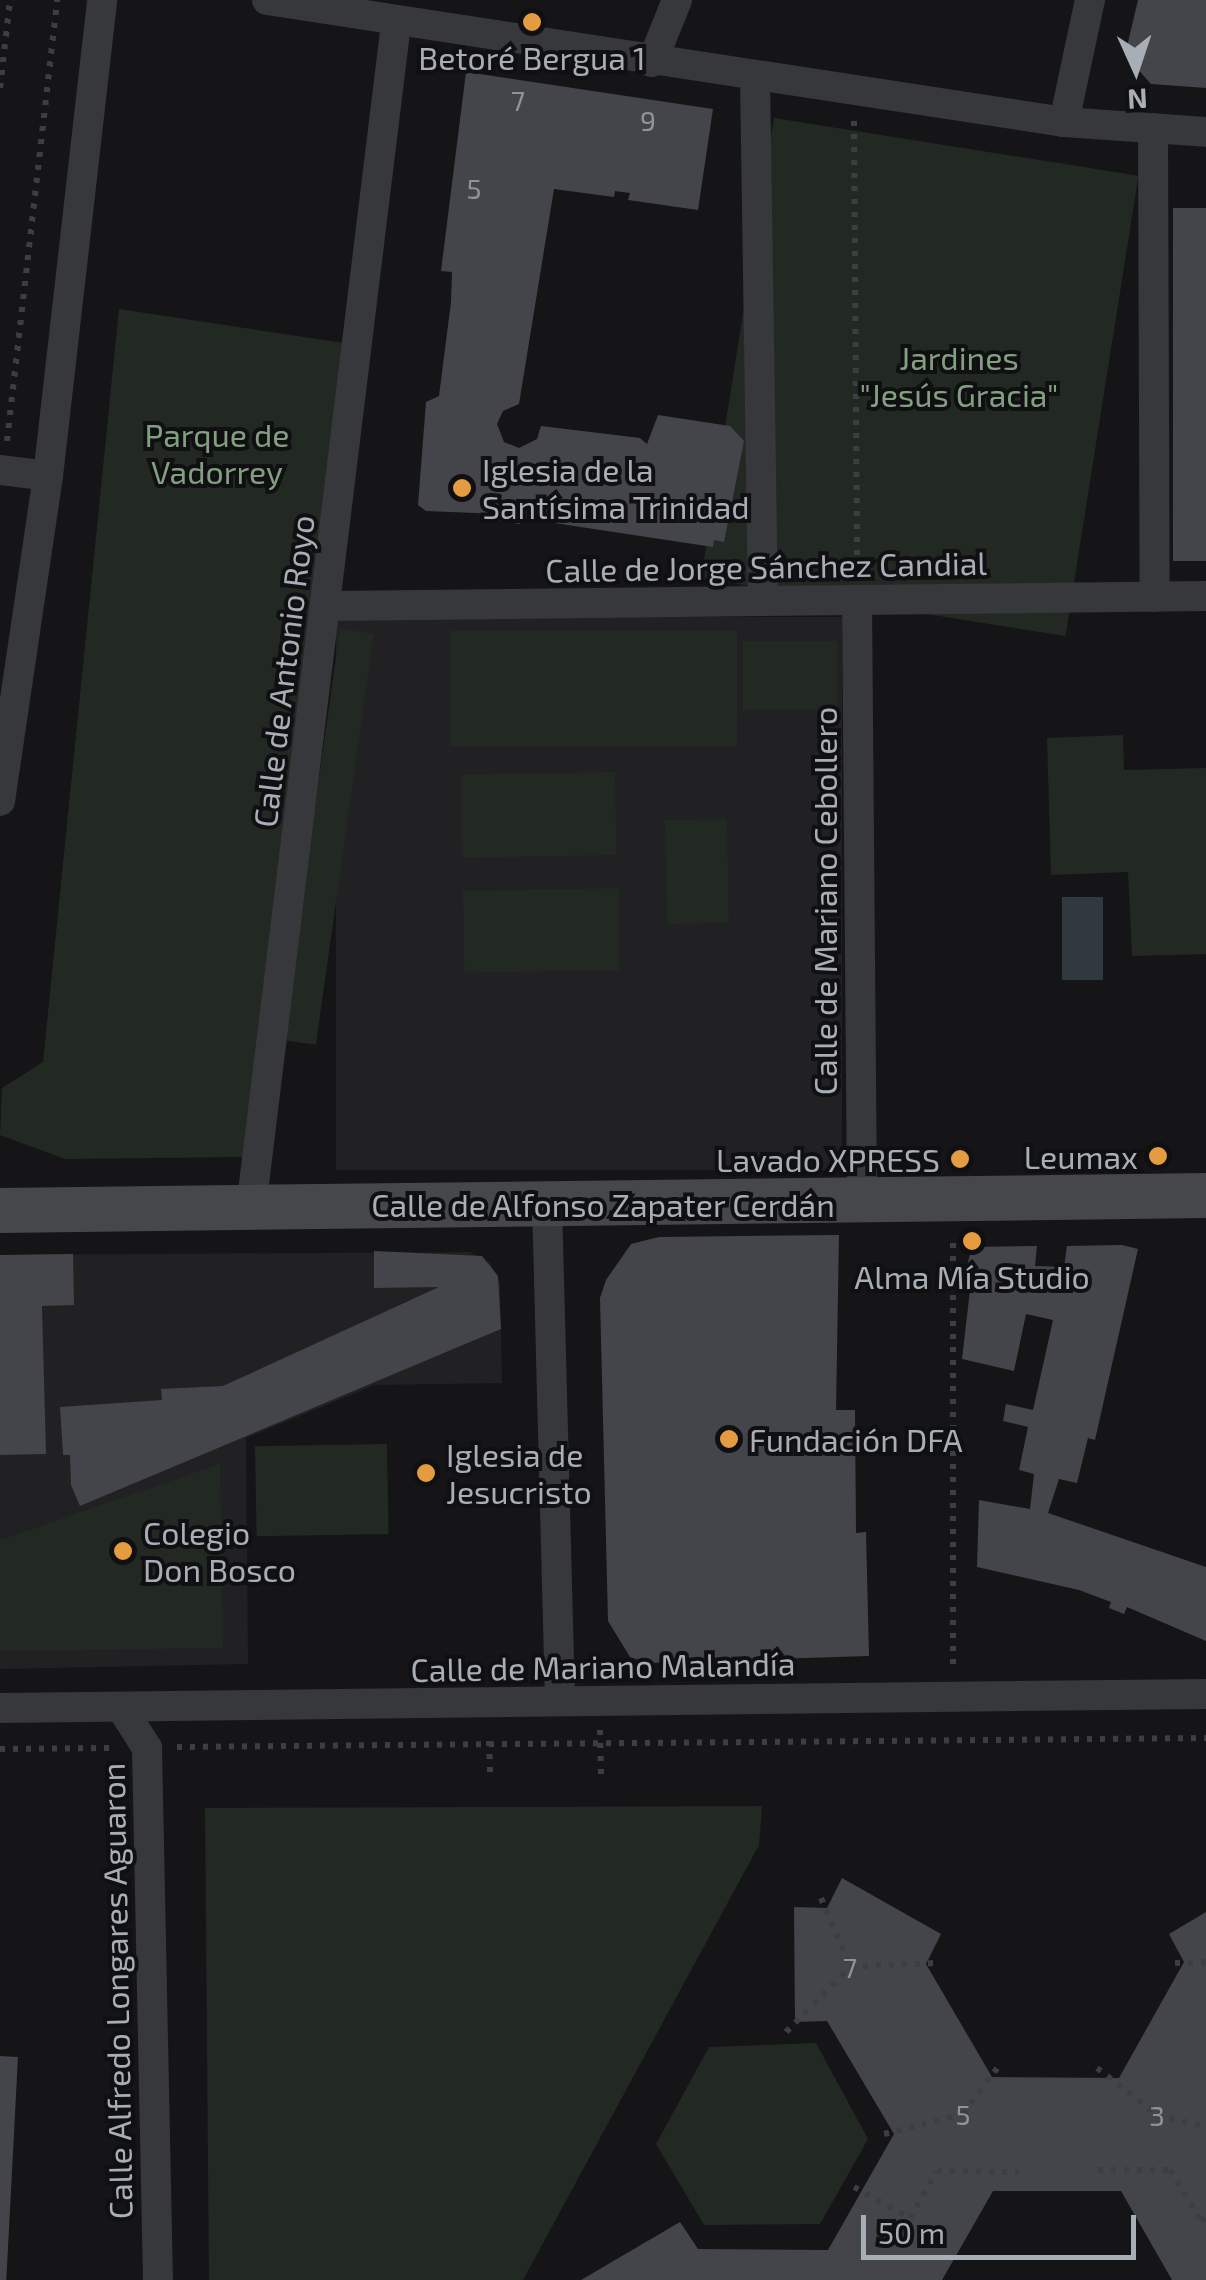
<!DOCTYPE html>
<meta charset="utf-8">
<style>
body{margin:0}
#map{position:relative;width:1206px;height:2280px;overflow:hidden;background:#151517;font-family:"Exo 2",sans-serif}
div>[style]{position:absolute}
.built>*{inset:0;background:#212124;transform-origin:0 0}
.green>*{inset:0;background:#222922;transform-origin:0 0}
.water>*{inset:0;background:#2f393f;transform-origin:0 0}
.building>*{inset:0;background:#44454a;transform-origin:0 0}
.path>*{height:6px;margin-top:-3px;transform-origin:0;background:repeating-linear-gradient(90deg,#3c3f42 0 5px,transparent 0 13px)}
.street>*{height:30px;margin:-15px;padding:0 15px;transform-origin:15px;border-radius:15px;background:#36383c}
.secondary>*{height:45px;margin:-22.5px;padding:0 22.5px;transform-origin:22.5px;border-radius:22.5px;background:#45474b}
.dots>*{width:28px;height:28px;translate:-50% -50%;box-sizing:border-box;border:5px solid #101012;border-radius:50%}
span{translate:-50% -50%;white-space:nowrap;text-align:center;line-height:1.15;-webkit-text-stroke:8px #101012;paint-order:stroke}
.number-label{font-size:28px;color:#8f949b}
.number-label span{-webkit-text-stroke-width:0}
.poi-label{font-size:32px;color:#a8aeb6}
.left{translate:0 -50%;text-align:left}
.right{translate:-100% -50%;text-align:right}
.park-label{font-size:32px;color:#82a080}
.street-label{font-size:32px;color:#a8aeb6}
.north{position:absolute;left:1086px;top:20px;width:100px;height:100px;-webkit-text-stroke:8px #101012;paint-order:stroke;rotate:177deg;font-size:28px;font-weight:700;line-height:40px;text-align:center;color:#a8aeb6}
.north::after{content:'';display:block;margin:auto;width:35px;height:45px;background:#a8aeb6;clip-path:polygon(50% 0,100% 100%,50% 72%,0 100%)}
.scale{position:absolute;left:861px;top:2215px;width:275px;height:45px;box-sizing:border-box;border:5px solid #a8aeb6;border-top:0;padding-left:12px;font-size:30px;line-height:35px;white-space:nowrap;color:#a8aeb6;-webkit-text-stroke:8px #101012;paint-order:stroke}
</style>
<div id="map">
<div class="built">
<i style="left:842px;top:617px;width:553px;height:506px;rotate:90deg"></i>
<i style="clip-path:polygon(470px 1252px,490px 1263px,500px 1284px,502px 1383px,375px 1385px,246px 1438px,248px 1664px,0 1669px,0 1255px)"></i>
</div>
<div class="green">
<i style="left:774px;top:118px;width:369px;height:466px;rotate:9deg"></i>
<i style="clip-path:polygon(119px 309px,344px 343px,244px 1157px,65px 1159px,0 1135px,2px 1088px,43px 1062px)"></i>
<i style="left:340px;top:629px;width:34px;height:415px;rotate:8deg"></i>
<i style="left:737px;top:631px;width:115px;height:287px;rotate:90deg"></i>
<i style="left:743px;top:641px;width:94px;height:69px"></i>
<i style="clip-path:polygon(1123px 735px,1124px 770px,1206px 768px,1206px 954px,1132px 956px,1128px 872px,1051px 875px,1047px 738px)"></i>
<i style="left:615px;top:772px;width:83px;height:154px;rotate:89deg"></i>
<i style="left:727px;top:819px;width:104px;height:62px;rotate:89deg"></i>
<i style="left:618px;top:888px;width:82px;height:155px;rotate:89deg"></i>
<i style="left:387px;top:1444px;width:90px;height:132px;rotate:89deg"></i>
<i style="clip-path:polygon(220px 1464px,223px 1648px,0 1651px,0 1540px)"></i>
<i style="clip-path:polygon(762px 1806px,759px 1845px,523px 2280px,209px 2280px,205px 1808px)"></i>
<i style="clip-path:polygon(816px 2043px,868px 2139px,820px 2224px,704px 2225px,656px 2144px,709px 2047px)"></i>
</div>
<div class="water">
<i style="left:1062px;top:897px;width:41px;height:83px"></i>
</div>
<div class="building">
<i style="clip-path:polygon(1138px 0,1206px 0,1206px 88px,1151px 84px,1125px 55px)"></i>
<i style="clip-path:polygon(466px 72px,713px 109px,698px 210px,628px 200px,630px 193px,615px 191px,614px 197px,554px 189px,519px 404px,503px 411px,497px 424px,504px 442px,519px 448px,537px 439px,541px 426px,640px 438px,647px 444px,658px 415px,730px 426px,744px 441px,724px 542px,714px 540px,713px 547px,521px 518px,520px 524px,499px 521px,500px 514px,426px 511px,418px 505px,426px 402px,439px 396px,451px 302px,452px 272px,441px 271px)"></i>
<i style="left:1173px;top:208px;width:33px;height:353px"></i>
<i style="clip-path:polygon(839px 1235px,836px 1410px,855px 1410px,856px 1533px,866px 1532px,869px 1656px,647px 1663px,630px 1657px,608px 1621px,600px 1298px,606px 1280px,631px 1244px,659px 1237px)"></i>
<i style="clip-path:polygon(1122px 1245px,1138px 1249px,1095px 1440px,1088px 1438px,1077px 1483px,1059px 1479px,1048px 1513px,1206px 1567px,1206px 1641px,1127px 1607px,1124px 1614px,1109px 1608px,1111px 1602px,1079px 1590px,977px 1567px,979px 1500px,1030px 1509px,1034px 1474px,1019px 1470px,1028px 1427px,1003px 1421px,1006px 1404px,1033px 1410px,1053px 1320px,1026px 1314px,1014px 1371px,962px 1359px,970px 1290px,961px 1288px,972px 1247px,1037px 1246px,1035px 1266px,1064px 1267px,1067px 1246px)"></i>
<i style="clip-path:polygon(374px 1251px,482px 1256px,498px 1276px,501px 1329px,80px 1506px,71px 1485px,70px 1455px,63px 1455px,60px 1407px,162px 1400px,161px 1389px,223px 1386px,439px 1287px,374px 1288px)"></i>
<i style="clip-path:polygon(73px 1254px,74px 1305px,42px 1306px,46px 1454px,0 1455px,0 1255px)"></i>
<i style="clip-path:polygon(842px 1878px,941px 1934px,926px 1964px,992px 2077px,1119px 2078px,1184px 1962px,1169px 1934px,1206px 1912px,1206px 2280px,1172px 2280px,1121px 2191px,993px 2191px,942px 2280px,581px 2280px,680px 2222px,698px 2249px,828px 2250px,894px 2134px,827px 2021px,795px 2022px,794px 1907px,827px 1908px)"></i>
<i style="left:0;top:2056px;width:18px;height:224px;rotate:3deg"></i>
</div>
<div class="path">
<i style="left:0;top:88px;width:89px;rotate:-83.5deg"></i>
<i style="left:854px;top:121px;width:448px;rotate:89.6deg"></i>
<i style="left:7px;top:441px;width:444px;rotate:-83.5deg"></i>
<i style="left:953px;top:1664px;width:428px;rotate:-90deg"></i>
<i style="left:600px;top:1730px;width:45px;rotate:88.7deg"></i>
<i style="left:489px;top:1741px;width:36px;rotate:88deg"></i>
<i style="left:177px;top:1747px;width:1029px;rotate:-0.5deg"></i>
<i style="left:0;top:1749px;width:110px;rotate:-0.5deg"></i>
<i style="left:821px;top:1898px;width:75px;rotate:67.2deg"></i>
<i style="left:1175px;top:1963px;width:31px;rotate:-2deg"></i>
<i style="left:786px;top:2032px;width:91px;rotate:-45.4deg"></i>
<i style="left:850px;top:1967px;width:87px;rotate:-2.6deg"></i>
<i style="left:1097px;top:2068px;width:76px;rotate:38.1deg"></i>
<i style="left:1157px;top:2115px;width:50px;rotate:13.8deg"></i>
<i style="left:884px;top:2134px;width:81px;rotate:-14.2deg"></i>
<i style="left:963px;top:2114px;width:59px;rotate:-53.3deg"></i>
<i style="left:1098px;top:2170px;width:72px"></i>
<i style="left:1170px;top:2170px;width:60px;rotate:58.7deg"></i>
<i style="left:1201px;top:2221px;width:6px;rotate:-31deg"></i>
<i style="left:854px;top:2187px;width:64px;rotate:29deg"></i>
<i style="left:910px;top:2218px;width:54px;rotate:-60.1deg"></i>
<i style="left:937px;top:2171px;width:82px;rotate:0.7deg"></i>
</div>
<div class="street">
<i style="left:267px;top:0;width:806px;rotate:8.7deg"></i>
<i style="left:1064px;top:122px;width:142px;rotate:4deg"></i>
<i style="left:652px;top:62px;width:67px;rotate:-68deg"></i>
<i style="left:755px;top:77px;width:524px;rotate:89.13deg"></i>
<i style="left:1064px;top:122px;width:125px;rotate:-78deg"></i>
<i style="left:1153px;top:128px;width:469px;rotate:89.8deg"></i>
<i style="left:0;top:470px;width:48px;rotate:7.1deg"></i>
<i style="left:857px;top:600px;width:602px;rotate:89.52deg"></i>
<i style="left:327px;top:606px;width:879px;rotate:-0.65deg"></i>
<i style="left:0;top:801px;width:329px;rotate:-81.6deg"></i>
<i style="left:48px;top:476px;width:479px;rotate:-83.5deg"></i>
<i style="left:547px;top:1203px;width:498px;rotate:88.5deg"></i>
<i style="left:251px;top:1208px;width:1194px;rotate:-83.02deg"></i>
<i style="left:121px;top:1707px;width:49px;rotate:57.6deg"></i>
<i style="left:147px;top:1748px;width:532px;rotate:88.82deg"></i>
<i style="left:0;top:1708px;width:1206px;rotate:-0.67deg"></i>
</div>
<div class="secondary">
<i style="left:0;top:1210px;width:1206px;rotate:-0.71deg"></i>
</div>
<div class="dots">
<i style="left:532px;top:22px;background:#e59b3f"></i>
<i style="left:462px;top:488px;background:#e59b3f"></i>
<i style="left:1158px;top:1156px;background:#e59b3f"></i>
<i style="left:960px;top:1159px;background:#e59b3f"></i>
<i style="left:972px;top:1241px;background:#e59b3f"></i>
<i style="left:729px;top:1439px;background:#e59b3f"></i>
<i style="left:426px;top:1473px;background:#e59b3f"></i>
<i style="left:123px;top:1551px;background:#e59b3f"></i>
</div>
<div class="number-label">
<span style="left:518px;top:100px">7</span>
<span style="left:648px;top:120px">9</span>
<span style="left:474px;top:188px">5</span>
<span style="left:850px;top:1967px">7</span>
<span style="left:963px;top:2114px">5</span>
<span style="left:1157px;top:2115px">3</span>
</div>
<div class="poi-label">
<span style="left:532px;top:57px">Betoré Bergua 1</span>
<span class="left" style="left:482px;top:488px">Iglesia de la<br>Santísima Trinidad</span>
<span class="right" style="left:1138px;top:1156px">Leumax</span>
<span class="right" style="left:940px;top:1159px">Lavado XPRESS</span>
<span style="left:972px;top:1276px">Alma Mía Studio</span>
<span class="left" style="left:749px;top:1439px">Fundación DFA</span>
<span class="left" style="left:446px;top:1473px">Iglesia de<br>Jesucristo</span>
<span class="left" style="left:143px;top:1551px">Colegio<br>Don Bosco</span>
</div>
<div class="park-label">
<span style="left:959px;top:376px">Jardines<br>"Jesús Gracia"</span>
<span style="left:217px;top:453px">Parque de<br>Vadorrey</span>
</div>
<div class="street-label">
<span style="left:766px;top:566px;rotate:-1deg">Calle de Jorge Sánchez Candial</span>
<span style="left:283px;top:671px;rotate:-83deg">Calle de Antonio Royo</span>
<span style="left:824px;top:901px;rotate:-90deg">Calle de Mariano Cebollero</span>
<span style="left:603px;top:1204px">Calle de Alfonso Zapater Cerdán</span>
<span style="left:603px;top:1666px;rotate:-1deg">Calle de Mariano Malandía</span>
<span style="left:116px;top:1991px;rotate:-91deg">Calle Alfredo Longares Aguaron</span>
</div>
<div class="north">N</div>
<div class="scale">50 m</div>
</div>
